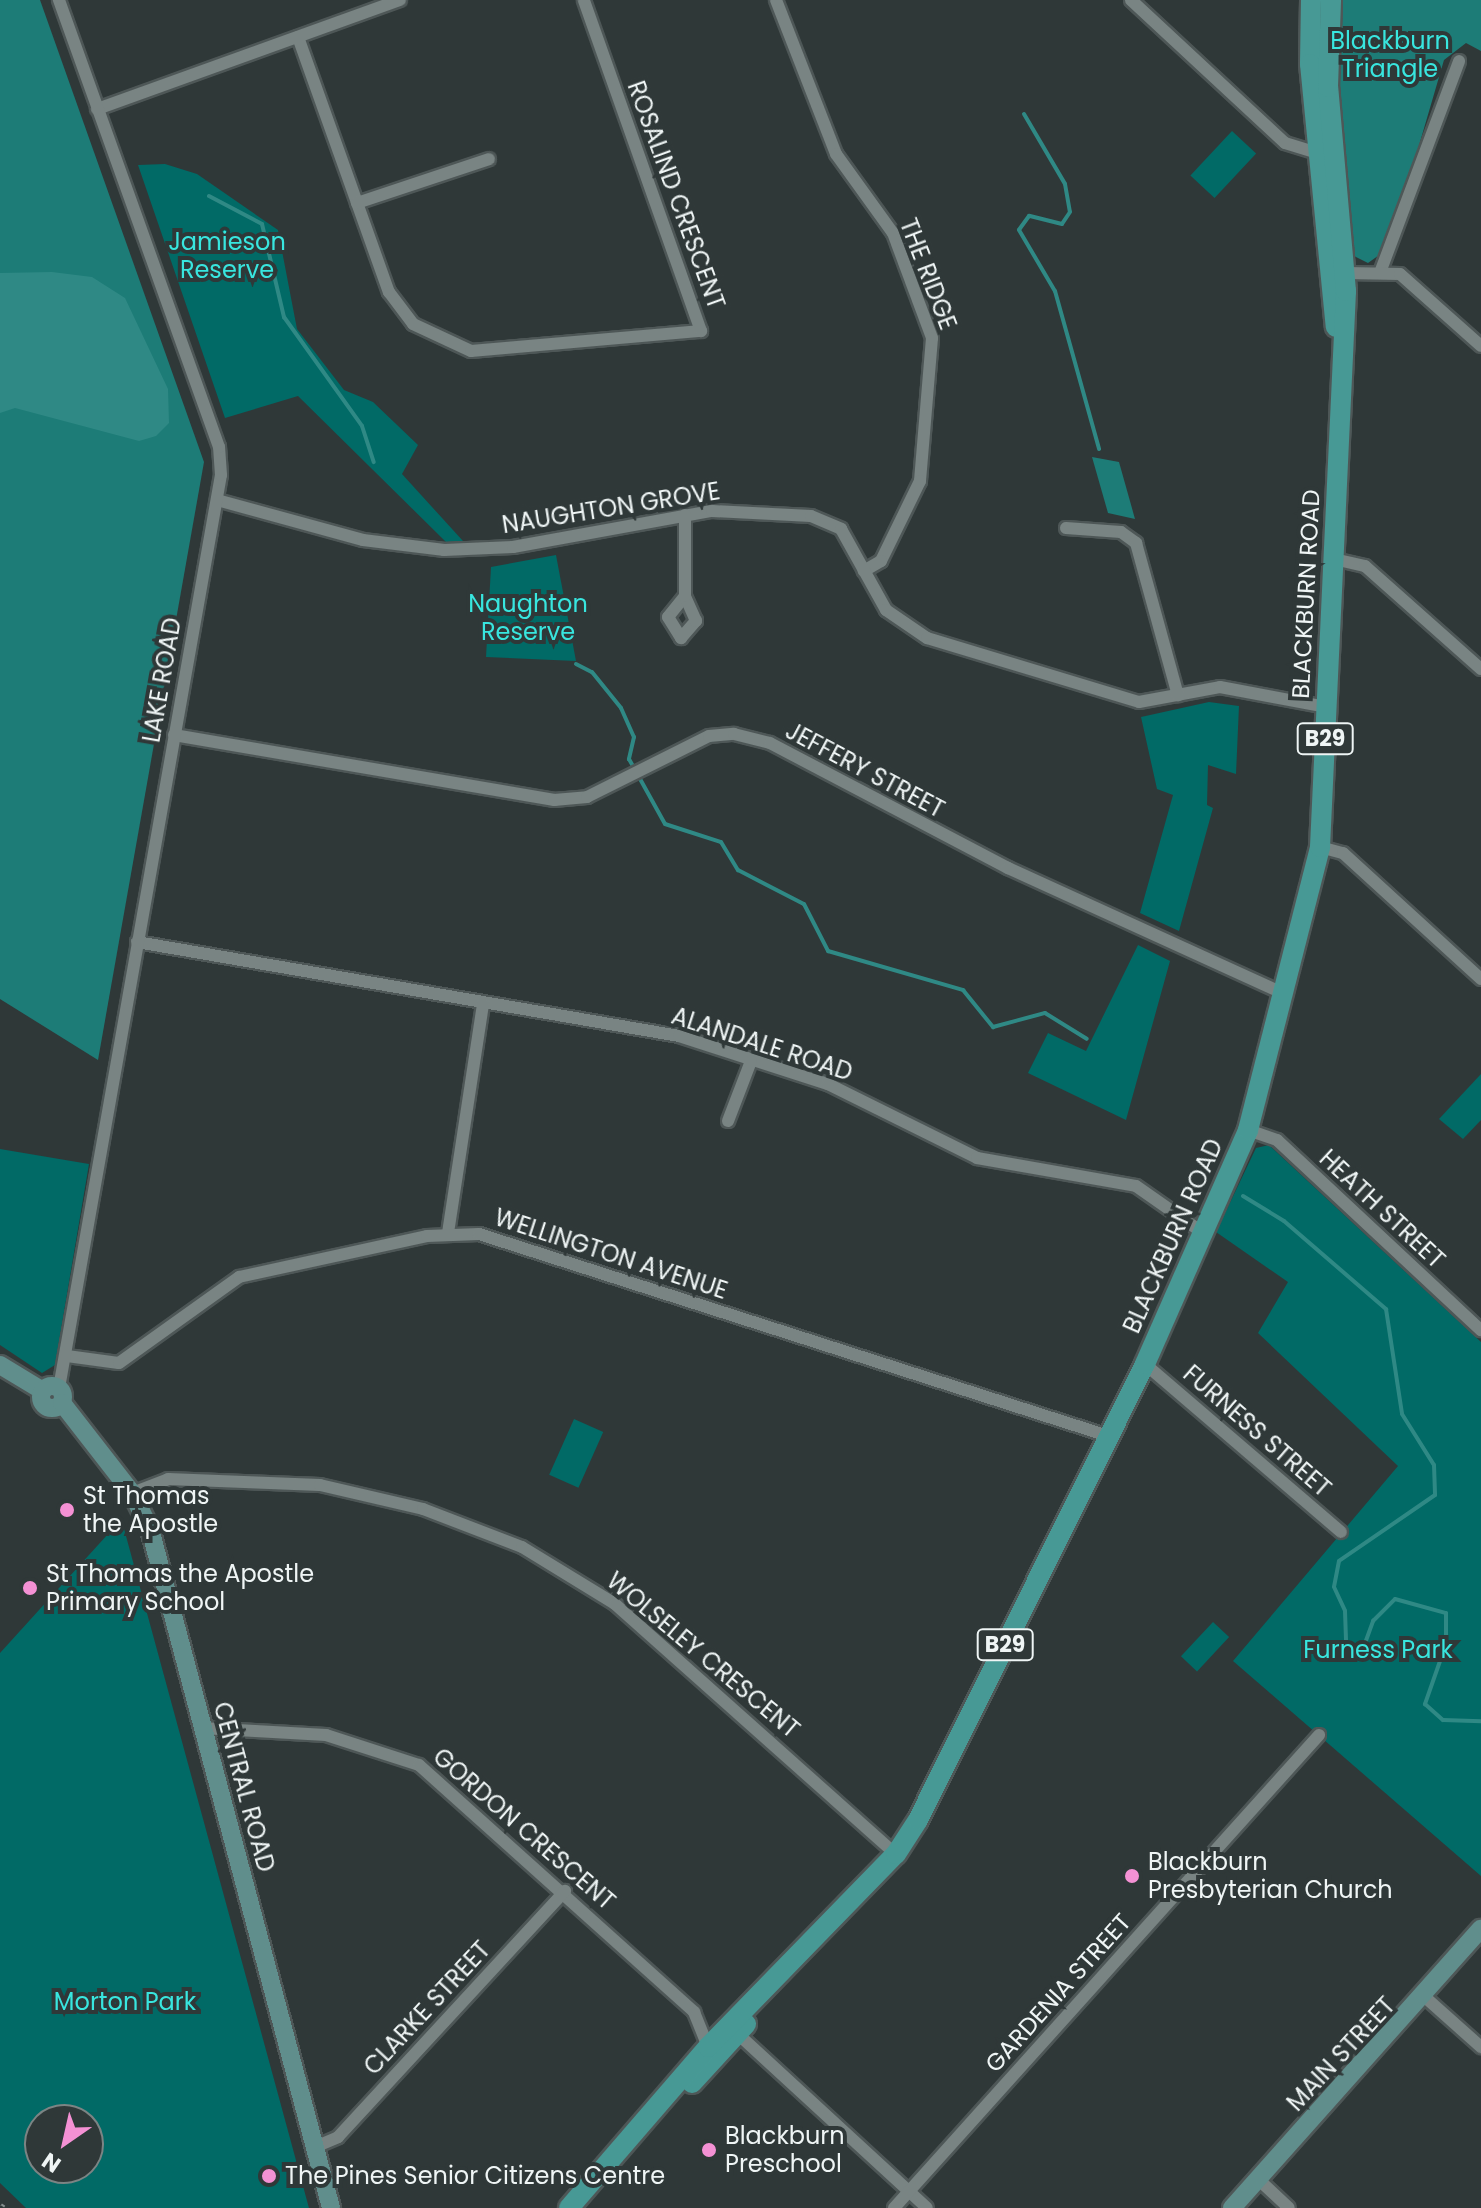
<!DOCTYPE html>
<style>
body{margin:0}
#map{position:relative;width:1481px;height:2208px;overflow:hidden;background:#2f3838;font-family:Poppins,sans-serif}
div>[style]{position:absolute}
.green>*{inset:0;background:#016a66;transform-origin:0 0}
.forest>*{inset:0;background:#1d7c77}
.water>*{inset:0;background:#2f8985}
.stream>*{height:4px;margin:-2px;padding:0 2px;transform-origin:2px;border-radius:2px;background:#2f8985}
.roads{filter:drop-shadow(2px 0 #4e5757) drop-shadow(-2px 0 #4e5757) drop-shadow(0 2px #4e5757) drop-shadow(0 -2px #4e5757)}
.street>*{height:12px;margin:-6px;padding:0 6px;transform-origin:6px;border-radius:6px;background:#798483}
.secondary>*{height:18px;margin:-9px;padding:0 9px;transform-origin:9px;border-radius:9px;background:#608e8c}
.secondary>.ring{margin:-9px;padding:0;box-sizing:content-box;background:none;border:18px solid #608e8c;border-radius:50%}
.primary>*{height:20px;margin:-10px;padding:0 10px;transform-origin:10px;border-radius:10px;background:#479995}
.rail>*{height:7px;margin-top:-3.5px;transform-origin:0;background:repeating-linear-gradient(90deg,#2f3838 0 12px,#868e8e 0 24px);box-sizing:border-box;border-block:2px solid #868e8e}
.dots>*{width:22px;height:22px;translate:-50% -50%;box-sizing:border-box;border:4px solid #2f3838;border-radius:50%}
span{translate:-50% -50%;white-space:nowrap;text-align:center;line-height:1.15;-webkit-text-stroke:8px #2f3838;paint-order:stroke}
.shield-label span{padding:2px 6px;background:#2f3838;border:2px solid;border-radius:6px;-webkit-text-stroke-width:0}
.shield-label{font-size:22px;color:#eff5f5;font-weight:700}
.park-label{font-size:24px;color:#38e6df}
.street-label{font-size:24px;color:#eff5f5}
.poi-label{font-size:24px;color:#eff5f5}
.left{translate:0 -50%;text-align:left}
.north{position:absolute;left:24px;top:2104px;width:80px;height:80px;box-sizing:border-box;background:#2f3838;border:2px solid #7c8484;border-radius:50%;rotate:214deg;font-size:22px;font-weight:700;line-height:32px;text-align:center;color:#eff5f5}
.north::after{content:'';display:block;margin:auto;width:28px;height:36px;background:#f491d4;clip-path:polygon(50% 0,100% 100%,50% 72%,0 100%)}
</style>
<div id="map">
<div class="green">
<i style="left:1232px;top:131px;width:33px;height:61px;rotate:43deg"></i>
<i style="clip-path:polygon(165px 164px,197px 174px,278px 230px,297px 329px,344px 390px,373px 402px,418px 445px,402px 474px,463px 541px,446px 542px,298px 396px,225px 418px,138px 165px)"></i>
<i style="clip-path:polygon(556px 555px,576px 661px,486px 657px,491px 567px)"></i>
<i style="clip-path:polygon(1209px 702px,1239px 706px,1236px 774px,1208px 765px,1207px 805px,1213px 808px,1179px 931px,1140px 913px,1173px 795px,1157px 789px,1141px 717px)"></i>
<i style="clip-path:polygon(1138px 945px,1170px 961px,1126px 1120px,1028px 1073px,1048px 1033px,1086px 1051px)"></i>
<i style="clip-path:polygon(1481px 1074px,1481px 1120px,1463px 1139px,1439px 1119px)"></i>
<i style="clip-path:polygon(1269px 1145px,1481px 1342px,1481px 1876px,1233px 1661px,1398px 1466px,1258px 1333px,1288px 1282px,1216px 1232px,1256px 1148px)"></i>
<i style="clip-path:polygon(0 1149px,89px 1164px,55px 1365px,42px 1373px,0 1345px)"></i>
<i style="left:574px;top:1419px;width:32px;height:61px;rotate:24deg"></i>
<i style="clip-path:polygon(evenodd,118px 1523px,123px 1525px,309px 2208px,26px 2208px,0 2183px,0 1653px,118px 1523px,40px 2120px,88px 2120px,88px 2168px,40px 2168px,40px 2120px)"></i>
<i style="left:1213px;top:1622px;width:22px;height:47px;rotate:43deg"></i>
</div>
<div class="forest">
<i style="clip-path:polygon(0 0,40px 0,204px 462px,98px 1060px,0 999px)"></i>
<i style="clip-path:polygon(1338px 0,1481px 0,1481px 51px,1466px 43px,1444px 60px,1389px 248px,1368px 263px,1350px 254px,1336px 89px)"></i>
<i style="clip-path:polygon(1092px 457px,1119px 462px,1135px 519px,1108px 513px)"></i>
</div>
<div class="water">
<i style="clip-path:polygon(52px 272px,92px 277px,125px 298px,168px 389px,169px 423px,156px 436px,139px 441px,15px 408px,0 413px,0 273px)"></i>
</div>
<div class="stream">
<i style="left:1024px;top:114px;width:81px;rotate:59.6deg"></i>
<i style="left:1065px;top:184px;width:28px;rotate:80deg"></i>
<i style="left:1070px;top:212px;width:14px;rotate:124deg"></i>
<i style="left:1062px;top:224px;width:34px;rotate:-166deg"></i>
<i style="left:1029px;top:216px;width:17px;rotate:126deg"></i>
<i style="left:1019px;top:230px;width:71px;rotate:59.5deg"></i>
<i style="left:1055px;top:291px;width:164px;rotate:74.4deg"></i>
<i style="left:209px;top:196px;width:60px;rotate:27.8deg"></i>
<i style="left:262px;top:224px;width:96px;rotate:76.7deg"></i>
<i style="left:284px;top:317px;width:134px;rotate:54.4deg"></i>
<i style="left:362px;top:426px;width:38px;rotate:72deg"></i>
<i style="left:576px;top:664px;width:18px;rotate:27deg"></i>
<i style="left:592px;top:672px;width:46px;rotate:51.1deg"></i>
<i style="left:621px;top:708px;width:32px;rotate:66deg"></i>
<i style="left:634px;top:737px;width:23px;rotate:103deg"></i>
<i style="left:629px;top:759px;width:74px;rotate:61deg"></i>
<i style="left:665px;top:824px;width:59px;rotate:17.8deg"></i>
<i style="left:721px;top:842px;width:33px;rotate:59deg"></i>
<i style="left:738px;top:870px;width:74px;rotate:27.3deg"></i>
<i style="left:804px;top:904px;width:53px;rotate:62.9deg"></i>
<i style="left:828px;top:951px;width:141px;rotate:16.1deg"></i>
<i style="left:963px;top:990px;width:48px;rotate:51deg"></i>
<i style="left:993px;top:1027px;width:54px;rotate:-15.1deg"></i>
<i style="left:1045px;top:1013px;width:49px;rotate:31.8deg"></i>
<i style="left:1243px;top:1196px;width:48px;rotate:31.4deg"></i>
<i style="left:1284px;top:1221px;width:135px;rotate:40.8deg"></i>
<i style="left:1386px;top:1309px;width:106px;rotate:81.3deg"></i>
<i style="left:1402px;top:1414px;width:60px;rotate:57.9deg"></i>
<i style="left:1434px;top:1465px;width:30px;rotate:88deg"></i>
<i style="left:1435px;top:1495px;width:116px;rotate:145.5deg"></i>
<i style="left:1339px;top:1561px;width:26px;rotate:101deg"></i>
<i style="left:1334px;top:1587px;width:26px;rotate:65deg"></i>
<i style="left:1345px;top:1611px;width:37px;rotate:88deg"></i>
<i style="left:1346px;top:1648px;width:18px;rotate:-6deg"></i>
<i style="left:1364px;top:1646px;width:27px;rotate:-70deg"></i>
<i style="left:1373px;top:1621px;width:31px;rotate:-45deg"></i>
<i style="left:1395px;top:1599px;width:53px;rotate:15.4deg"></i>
<i style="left:1446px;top:1613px;width:31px;rotate:90deg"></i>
<i style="left:1446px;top:1644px;width:64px;rotate:109.3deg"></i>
<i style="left:1425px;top:1704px;width:24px;rotate:42deg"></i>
<i style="left:1443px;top:1720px;width:38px;rotate:2deg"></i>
</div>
<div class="roads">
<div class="street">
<i style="left:776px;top:0;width:165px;rotate:68.7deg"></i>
<i style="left:836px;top:154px;width:97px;rotate:54.2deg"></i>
<i style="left:893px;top:233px;width:112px;rotate:69.6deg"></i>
<i style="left:932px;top:338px;width:144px;rotate:94.8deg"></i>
<i style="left:920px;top:481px;width:89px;rotate:116deg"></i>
<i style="left:881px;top:561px;width:20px;rotate:150deg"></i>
<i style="left:1131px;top:0;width:210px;rotate:42.9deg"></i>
<i style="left:1285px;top:143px;width:34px;rotate:17deg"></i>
<i style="left:298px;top:37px;width:271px;rotate:70.4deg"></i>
<i style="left:389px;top:292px;width:40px;rotate:53deg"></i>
<i style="left:413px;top:324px;width:64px;rotate:25deg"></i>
<i style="left:471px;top:351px;width:231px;rotate:-5deg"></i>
<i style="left:701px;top:331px;width:351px;rotate:-109.5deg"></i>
<i style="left:97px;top:109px;width:322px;rotate:-19.8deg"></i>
<i style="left:357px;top:203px;width:139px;rotate:-18.4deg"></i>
<i style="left:1381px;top:270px;width:223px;rotate:-69.5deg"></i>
<i style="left:1346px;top:273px;width:54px;rotate:1.1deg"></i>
<i style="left:1400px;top:274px;width:108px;rotate:41.6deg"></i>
<i style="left:217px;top:500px;width:151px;rotate:15.3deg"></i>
<i style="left:363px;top:540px;width:82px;rotate:7deg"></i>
<i style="left:444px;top:550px;width:69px;rotate:-2.5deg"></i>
<i style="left:513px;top:547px;width:202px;rotate:-10.3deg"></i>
<i style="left:712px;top:511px;width:99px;rotate:2.9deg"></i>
<i style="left:811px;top:516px;width:33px;rotate:23deg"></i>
<i style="left:841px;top:529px;width:93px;rotate:60.9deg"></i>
<i style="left:886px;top:610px;width:50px;rotate:34.3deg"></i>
<i style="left:927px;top:638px;width:221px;rotate:16.8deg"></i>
<i style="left:1139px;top:702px;width:82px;rotate:-10.5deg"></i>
<i style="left:1220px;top:687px;width:109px;rotate:10.6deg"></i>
<i style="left:1066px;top:528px;width:55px;rotate:4.2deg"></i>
<i style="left:1121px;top:532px;width:19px;rotate:36deg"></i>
<i style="left:1136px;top:543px;width:158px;rotate:74.6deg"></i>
<i style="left:1334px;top:559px;width:32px;rotate:13deg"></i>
<i style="left:1365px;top:566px;width:155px;rotate:41.6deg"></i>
<i style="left:685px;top:596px;width:27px;rotate:129deg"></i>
<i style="left:668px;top:617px;width:25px;rotate:58deg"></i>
<i style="left:681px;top:638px;width:23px;rotate:-49deg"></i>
<i style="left:696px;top:621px;width:27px;rotate:-114deg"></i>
<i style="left:685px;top:596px;width:81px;rotate:-90deg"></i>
<i style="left:174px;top:735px;width:386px;rotate:9.7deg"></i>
<i style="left:554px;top:800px;width:33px;rotate:-5deg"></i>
<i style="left:587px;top:797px;width:136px;rotate:-26.6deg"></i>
<i style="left:709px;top:736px;width:25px;rotate:-5deg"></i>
<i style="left:734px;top:734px;width:37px;rotate:14deg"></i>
<i style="left:770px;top:743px;width:269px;rotate:27.7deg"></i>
<i style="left:1008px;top:868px;width:301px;rotate:24.5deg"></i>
<i style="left:1320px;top:847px;width:24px;rotate:15deg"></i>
<i style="left:1343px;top:853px;width:187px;rotate:42.4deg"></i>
<i style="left:137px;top:942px;width:550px;rotate:9.84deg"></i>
<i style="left:679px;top:1036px;width:157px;rotate:17.9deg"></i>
<i style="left:828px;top:1084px;width:166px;rotate:26.4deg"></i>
<i style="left:977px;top:1158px;width:161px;rotate:10deg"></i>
<i style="left:1136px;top:1186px;width:85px;rotate:35deg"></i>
<i style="left:728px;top:1121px;width:64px;rotate:-69deg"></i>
<i style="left:1248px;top:1130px;width:31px;rotate:19deg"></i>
<i style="left:1277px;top:1140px;width:279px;rotate:43deg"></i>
<i style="left:448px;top:1233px;width:232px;rotate:-81.3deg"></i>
<i style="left:67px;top:1356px;width:52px;rotate:7.7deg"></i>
<i style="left:119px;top:1363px;width:148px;rotate:-35.6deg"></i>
<i style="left:239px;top:1277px;width:192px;rotate:-12.3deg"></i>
<i style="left:427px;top:1236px;width:52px;rotate:-2.2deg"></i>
<i style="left:479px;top:1234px;width:661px;rotate:17.8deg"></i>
<i style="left:1145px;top:1364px;width:258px;rotate:40.6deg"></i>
<i style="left:59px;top:1388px;width:927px;rotate:-79.94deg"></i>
<i style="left:221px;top:475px;width:28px;rotate:-94deg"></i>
<i style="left:219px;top:447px;width:475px;rotate:-109.7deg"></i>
<i style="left:132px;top:1493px;width:39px;rotate:-21deg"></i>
<i style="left:168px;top:1479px;width:152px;rotate:2.3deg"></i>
<i style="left:320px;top:1485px;width:106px;rotate:13.1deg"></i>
<i style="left:423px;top:1509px;width:106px;rotate:21deg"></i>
<i style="left:522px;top:1547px;width:109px;rotate:31.5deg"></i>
<i style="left:615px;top:1604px;width:376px;rotate:41.7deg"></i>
<i style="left:202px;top:1728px;width:124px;rotate:3.2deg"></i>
<i style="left:326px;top:1735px;width:98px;rotate:17.9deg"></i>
<i style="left:419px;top:1765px;width:370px;rotate:41.9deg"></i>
<i style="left:694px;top:2012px;width:38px;rotate:68deg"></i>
<i style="left:1426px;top:1998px;width:74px;rotate:41.7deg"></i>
<i style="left:739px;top:2035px;width:255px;rotate:42.6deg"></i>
<i style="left:315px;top:2147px;width:25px;rotate:-23deg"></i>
<i style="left:338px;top:2137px;width:335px;rotate:-47.3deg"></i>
<i style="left:1258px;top:2179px;width:42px;rotate:43.1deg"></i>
<i style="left:894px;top:2208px;width:636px;rotate:-48.06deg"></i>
</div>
<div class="secondary">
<i style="left:0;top:1365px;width:50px;rotate:31.2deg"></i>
<i class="ring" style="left:41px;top:1386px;width:4px;height:4px"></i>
<i style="left:62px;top:1403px;width:114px;rotate:52.1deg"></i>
<i style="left:132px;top:1493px;width:40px;rotate:63.4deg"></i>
<i style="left:150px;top:1529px;width:703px;rotate:75.07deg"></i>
<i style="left:1232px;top:2208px;width:374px;rotate:-48.3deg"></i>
</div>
<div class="primary">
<i style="left:1311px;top:0;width:64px;rotate:90.9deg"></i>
<i style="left:1310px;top:64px;width:264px;rotate:84.4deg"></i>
<i style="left:692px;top:2083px;width:80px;rotate:-47.5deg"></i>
<i style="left:569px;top:2208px;width:213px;rotate:-49.2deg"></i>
<i style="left:708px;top:2047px;width:269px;rotate:-45.8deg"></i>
<i style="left:896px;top:1854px;width:40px;rotate:-57.1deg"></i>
<i style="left:918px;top:1820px;width:509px;rotate:-63.54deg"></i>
<i style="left:1145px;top:1364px;width:256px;rotate:-66.2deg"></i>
<i style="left:1248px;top:1130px;width:292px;rotate:-75.7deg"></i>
<i style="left:1320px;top:847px;width:557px;rotate:-87.32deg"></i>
<i style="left:1346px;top:291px;width:205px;rotate:-95deg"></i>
<i style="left:1328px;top:87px;width:87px;rotate:-88deg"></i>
</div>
</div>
<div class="rail">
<i style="left:0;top:2206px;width:4px;rotate:34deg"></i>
</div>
<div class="dots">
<i style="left:67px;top:1510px;background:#f491d4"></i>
<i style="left:30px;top:1588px;background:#f491d4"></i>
<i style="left:1132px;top:1876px;background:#f491d4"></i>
<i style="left:709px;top:2150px;background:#f491d4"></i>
<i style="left:269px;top:2176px;background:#f491d4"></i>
</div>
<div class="shield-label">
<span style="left:1325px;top:739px">B29</span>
<span style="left:1005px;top:1645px">B29</span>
</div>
<div class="park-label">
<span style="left:1390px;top:55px">Blackburn<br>Triangle</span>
<span style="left:227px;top:256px">Jamieson<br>Reserve</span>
<span style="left:528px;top:618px">Naughton<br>Reserve</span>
<span style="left:1378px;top:1650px">Furness Park</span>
<span style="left:125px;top:2002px">Morton Park</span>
</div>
<div class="street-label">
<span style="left:676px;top:195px;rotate:70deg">ROSALIND CRESCENT</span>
<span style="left:928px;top:274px;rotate:69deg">THE RIDGE</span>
<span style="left:611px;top:508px;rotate:-9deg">NAUGHTON GROVE</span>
<span style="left:1306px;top:594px;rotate:-87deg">BLACKBURN ROAD</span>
<span style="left:162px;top:680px;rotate:-80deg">LAKE ROAD</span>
<span style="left:865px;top:770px;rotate:28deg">JEFFERY STREET</span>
<span style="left:762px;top:1044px;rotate:18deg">ALANDALE ROAD</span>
<span style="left:1382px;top:1209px;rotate:43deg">HEATH STREET</span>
<span style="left:1173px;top:1236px;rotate:-66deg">BLACKBURN ROAD</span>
<span style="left:611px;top:1254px;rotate:18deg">WELLINGTON AVENUE</span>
<span style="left:1257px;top:1431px;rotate:41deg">FURNESS STREET</span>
<span style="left:703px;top:1655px;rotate:40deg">WOLSELEY CRESCENT</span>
<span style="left:244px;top:1787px;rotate:75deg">CENTRAL ROAD</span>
<span style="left:524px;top:1829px;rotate:41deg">GORDON CRESCENT</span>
<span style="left:1058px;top:1993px;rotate:-48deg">GARDENIA STREET</span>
<span style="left:427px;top:2008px;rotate:-47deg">CLARKE STREET</span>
<span style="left:1341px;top:2054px;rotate:-47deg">MAIN STREET</span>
</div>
<div class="poi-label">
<span class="left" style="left:83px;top:1510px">St Thomas<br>the Apostle</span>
<span class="left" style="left:46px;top:1588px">St Thomas the Apostle<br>Primary School</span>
<span class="left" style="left:1148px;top:1876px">Blackburn<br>Presbyterian Church</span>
<span class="left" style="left:725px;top:2150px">Blackburn<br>Preschool</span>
<span class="left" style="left:285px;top:2176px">The Pines Senior Citizens Centre</span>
</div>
<div class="north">N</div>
</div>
